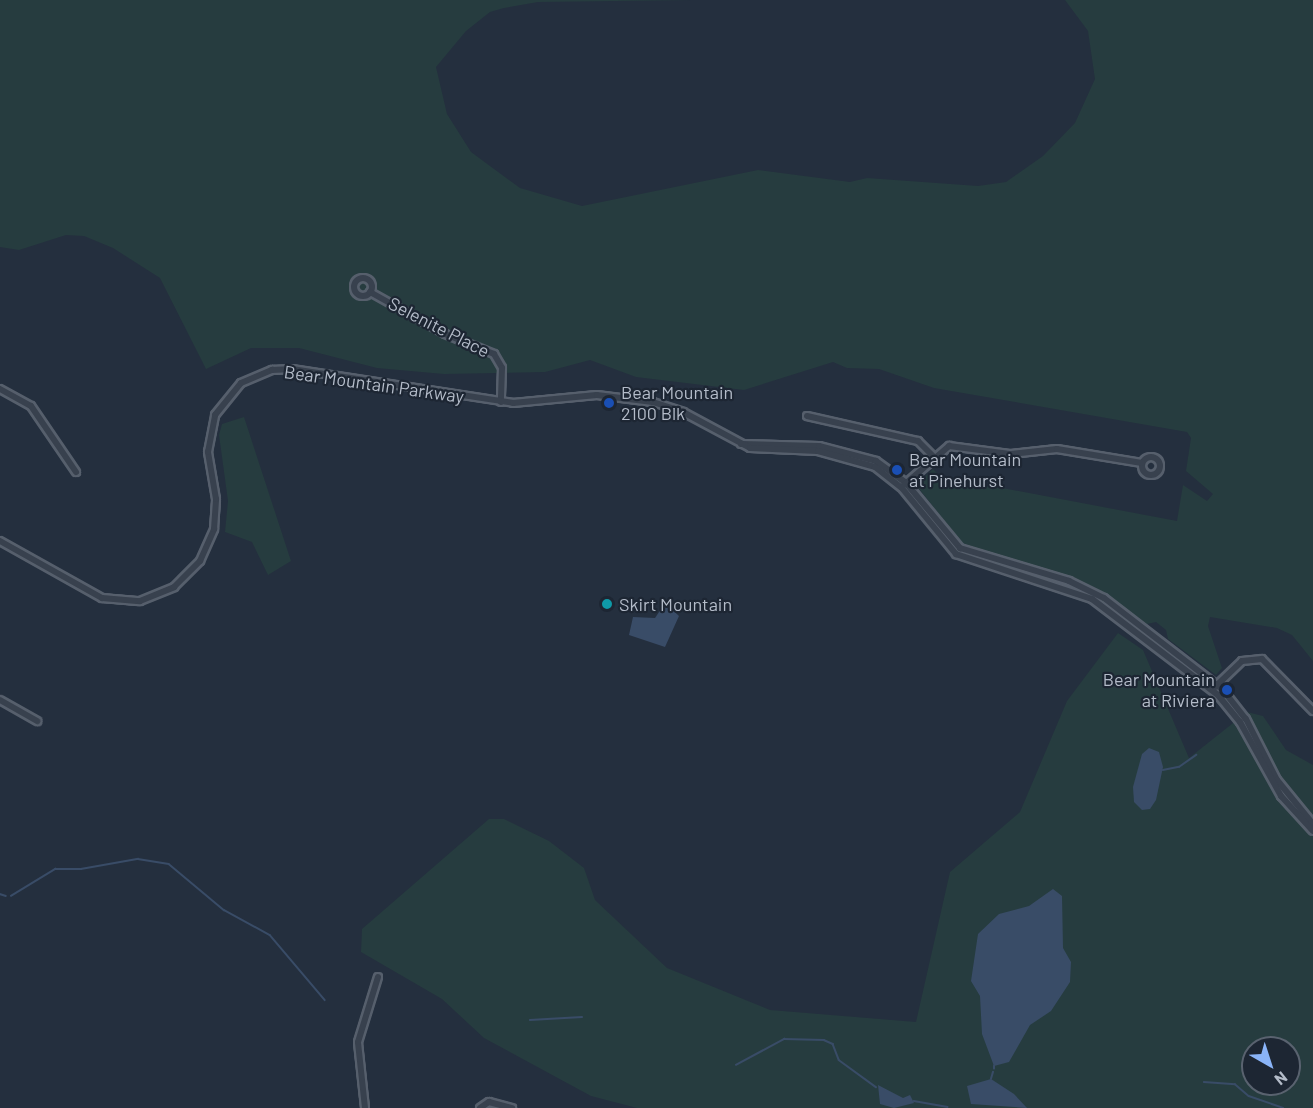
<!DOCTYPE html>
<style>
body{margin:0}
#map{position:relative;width:1313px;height:1108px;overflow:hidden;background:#242f3e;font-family:Barlow,sans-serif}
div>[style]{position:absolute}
.green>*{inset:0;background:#263c3f}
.water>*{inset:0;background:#394c67}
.stream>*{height:1.5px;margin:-0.75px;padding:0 0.75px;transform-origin:0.75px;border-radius:0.75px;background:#394c67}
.roads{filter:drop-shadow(2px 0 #565f6c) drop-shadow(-2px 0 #565f6c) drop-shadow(0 2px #565f6c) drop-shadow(0 -2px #565f6c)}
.minor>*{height:6px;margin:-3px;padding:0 3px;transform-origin:3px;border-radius:3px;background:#38414e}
.minor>.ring{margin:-3px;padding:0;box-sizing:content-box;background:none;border:6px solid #38414e;border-radius:50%}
.dots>*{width:16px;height:16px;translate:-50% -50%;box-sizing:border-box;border:3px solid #1d2633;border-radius:50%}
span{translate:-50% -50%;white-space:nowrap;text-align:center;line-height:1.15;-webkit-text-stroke:4.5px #1d2633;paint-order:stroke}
.street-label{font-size:18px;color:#b4bcc9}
.poi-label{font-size:18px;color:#b4bcc9}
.left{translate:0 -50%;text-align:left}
.right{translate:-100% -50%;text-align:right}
.north{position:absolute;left:1241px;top:1036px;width:60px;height:60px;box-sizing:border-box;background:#1d2633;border:2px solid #59626f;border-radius:50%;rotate:141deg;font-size:16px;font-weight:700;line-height:24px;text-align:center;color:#b4bcc9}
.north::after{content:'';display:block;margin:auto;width:21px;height:27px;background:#8ab4f8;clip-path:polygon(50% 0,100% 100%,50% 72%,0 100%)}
</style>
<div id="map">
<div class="green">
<i style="clip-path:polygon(0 0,693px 0,538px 2px,504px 8px,490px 12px,466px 31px,436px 67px,447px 114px,471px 152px,520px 188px,582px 206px,758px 170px,850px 182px,867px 178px,978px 186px,1006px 182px,1043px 156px,1075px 123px,1095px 79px,1088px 31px,1065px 0,1313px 0,1313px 661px,1292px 635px,1277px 628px,1210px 617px,1208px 626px,1222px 668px,1216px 675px,1168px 639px,1166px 630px,1156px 622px,1147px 624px,1094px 587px,962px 543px,916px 485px,933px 469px,945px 482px,997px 487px,1177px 521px,1183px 485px,1207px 501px,1213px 494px,1186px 471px,1191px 438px,1187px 432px,934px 388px,879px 369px,847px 368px,833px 362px,744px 390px,636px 377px,590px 360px,545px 372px,444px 374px,377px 368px,299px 348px,251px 348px,206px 369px,160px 278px,113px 248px,84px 236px,66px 235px,19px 250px,0 247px)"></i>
<i style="clip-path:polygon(244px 417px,291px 561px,268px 575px,252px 542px,225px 532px,228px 501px,219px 435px,222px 424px)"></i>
<i style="clip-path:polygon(evenodd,1118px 633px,1143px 650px,1189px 758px,1247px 712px,1263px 716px,1286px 750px,1313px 765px,1313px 1108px,637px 1108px,591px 1096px,484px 1038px,442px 999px,361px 952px,362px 929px,489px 819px,504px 819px,549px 841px,584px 868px,595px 900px,667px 968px,770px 1010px,916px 1022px,950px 872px,1020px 812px,1067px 701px,1118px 633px,1253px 1048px,1289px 1048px,1289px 1084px,1253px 1084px,1253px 1048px)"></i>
</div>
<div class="water">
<i style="clip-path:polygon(665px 603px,679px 616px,665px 647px,629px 635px,633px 617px,655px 618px)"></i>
<i style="clip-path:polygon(1149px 748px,1159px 752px,1163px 767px,1156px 800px,1150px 809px,1142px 810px,1134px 802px,1133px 787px,1142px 754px)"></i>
<i style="clip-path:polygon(1053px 889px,1062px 896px,1063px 948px,1071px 962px,1070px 982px,1051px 1011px,1030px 1025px,1009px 1062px,994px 1066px,982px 1034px,980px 996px,971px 981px,978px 934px,999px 914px,1029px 906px)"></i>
<i style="clip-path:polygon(991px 1079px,1014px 1094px,1027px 1108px,971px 1104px,967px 1086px)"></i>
<i style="clip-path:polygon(878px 1085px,903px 1098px,910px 1095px,914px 1103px,894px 1108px,880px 1104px)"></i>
</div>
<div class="stream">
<i style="left:1163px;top:770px;width:16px;rotate:-11deg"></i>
<i style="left:1179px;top:767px;width:21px;rotate:-35deg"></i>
<i style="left:0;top:894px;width:6px;rotate:18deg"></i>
<i style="left:11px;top:896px;width:52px;rotate:-31.5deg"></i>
<i style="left:55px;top:869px;width:26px"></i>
<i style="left:81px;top:869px;width:58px;rotate:-10deg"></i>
<i style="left:138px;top:859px;width:31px;rotate:9deg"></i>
<i style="left:169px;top:864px;width:72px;rotate:39.9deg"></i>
<i style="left:224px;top:910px;width:52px;rotate:28.5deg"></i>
<i style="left:270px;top:935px;width:85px;rotate:49.8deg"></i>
<i style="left:530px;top:1020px;width:52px;rotate:-3.3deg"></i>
<i style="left:736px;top:1065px;width:55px;rotate:-28.4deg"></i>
<i style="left:784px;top:1039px;width:40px;rotate:1.4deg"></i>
<i style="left:824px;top:1040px;width:10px;rotate:24deg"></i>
<i style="left:833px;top:1044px;width:17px;rotate:69deg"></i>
<i style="left:839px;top:1060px;width:46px;rotate:36.1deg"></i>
<i style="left:994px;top:1069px;width:3px;rotate:-90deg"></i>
<i style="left:991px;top:1079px;width:7px;rotate:-74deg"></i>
<i style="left:1204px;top:1082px;width:31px;rotate:4deg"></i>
<i style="left:1235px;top:1084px;width:18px;rotate:41deg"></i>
<i style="left:1249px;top:1096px;width:36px;rotate:19deg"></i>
<i style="left:914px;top:1101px;width:34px;rotate:10deg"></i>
</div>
<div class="roads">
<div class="minor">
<i class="ring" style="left:354px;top:278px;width:12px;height:12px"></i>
<i style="left:370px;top:292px;width:86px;rotate:29.2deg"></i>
<i style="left:445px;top:334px;width:53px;rotate:22.2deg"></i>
<i style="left:494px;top:354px;width:16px;rotate:60deg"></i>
<i style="left:502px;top:368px;width:34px;rotate:92deg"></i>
<i style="left:0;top:389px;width:35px;rotate:29deg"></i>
<i style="left:31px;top:406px;width:80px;rotate:55.7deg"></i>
<i style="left:807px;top:416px;width:114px;rotate:12.7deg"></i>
<i style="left:918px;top:441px;width:23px;rotate:45deg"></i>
<i style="left:741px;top:444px;width:78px;rotate:1.5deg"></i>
<i style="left:819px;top:446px;width:59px;rotate:14.7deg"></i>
<i style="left:876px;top:461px;width:37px;rotate:36deg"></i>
<i style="left:906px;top:483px;width:85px;rotate:50.3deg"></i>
<i style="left:960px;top:548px;width:114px;rotate:16.8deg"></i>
<i style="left:1069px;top:581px;width:39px;rotate:26deg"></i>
<i style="left:1104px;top:598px;width:150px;rotate:37.7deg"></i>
<i style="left:1223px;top:690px;width:37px;rotate:52deg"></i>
<i style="left:1246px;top:719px;width:68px;rotate:63.1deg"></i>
<i style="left:1277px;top:780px;width:57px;rotate:50.7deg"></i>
<i class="ring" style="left:1142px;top:457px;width:12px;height:12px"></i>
<i style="left:904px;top:485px;width:60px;rotate:-40.9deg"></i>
<i style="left:949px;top:446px;width:63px;rotate:7.4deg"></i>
<i style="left:1011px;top:454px;width:46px;rotate:-6.2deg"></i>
<i style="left:1057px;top:449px;width:86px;rotate:9.4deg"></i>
<i style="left:0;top:541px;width:117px;rotate:29.2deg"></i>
<i style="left:102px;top:598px;width:38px;rotate:5deg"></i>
<i style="left:140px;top:601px;width:37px;rotate:-22deg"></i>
<i style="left:174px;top:587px;width:37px;rotate:-45deg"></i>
<i style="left:200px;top:561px;width:35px;rotate:-66deg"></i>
<i style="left:214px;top:529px;width:30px;rotate:-86deg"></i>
<i style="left:216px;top:499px;width:48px;rotate:-99.7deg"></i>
<i style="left:208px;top:452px;width:38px;rotate:-79deg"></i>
<i style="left:215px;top:415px;width:41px;rotate:-50.9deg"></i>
<i style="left:241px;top:383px;width:34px;rotate:-23deg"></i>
<i style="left:272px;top:370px;width:20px;rotate:-3deg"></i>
<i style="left:292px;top:369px;width:224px;rotate:8.7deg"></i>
<i style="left:513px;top:403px;width:84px;rotate:-5.4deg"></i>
<i style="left:597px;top:395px;width:56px;rotate:7.1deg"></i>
<i style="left:653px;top:402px;width:32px;rotate:18deg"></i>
<i style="left:683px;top:412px;width:76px;rotate:28.2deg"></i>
<i style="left:750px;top:448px;width:68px;rotate:2.5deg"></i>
<i style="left:818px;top:451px;width:59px;rotate:15.7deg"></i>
<i style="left:875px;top:467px;width:33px;rotate:38deg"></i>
<i style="left:901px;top:487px;width:87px;rotate:50.6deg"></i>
<i style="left:956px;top:554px;width:143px;rotate:18.3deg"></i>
<i style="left:1092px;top:599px;width:158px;rotate:37.3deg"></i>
<i style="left:1218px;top:695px;width:35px;rotate:51deg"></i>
<i style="left:1240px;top:722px;width:85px;rotate:61deg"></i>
<i style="left:1281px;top:796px;width:47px;rotate:47.6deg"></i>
<i style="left:1215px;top:687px;width:37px;rotate:-44deg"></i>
<i style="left:1242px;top:661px;width:20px;rotate:-6deg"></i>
<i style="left:1262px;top:659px;width:73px;rotate:45.6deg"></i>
<i style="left:0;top:700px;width:43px;rotate:29.6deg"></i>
<i style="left:365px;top:1108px;width:66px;rotate:-96.1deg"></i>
<i style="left:358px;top:1042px;width:68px;rotate:-72.9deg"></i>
<i style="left:480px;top:1108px;width:11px;rotate:-34deg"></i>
<i style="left:489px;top:1102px;width:24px;rotate:15deg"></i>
</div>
</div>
<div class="dots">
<i style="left:609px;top:403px;background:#1a4fb4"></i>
<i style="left:897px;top:470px;background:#1a4fb4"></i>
<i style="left:607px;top:604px;background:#0f9aa8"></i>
<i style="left:1227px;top:690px;background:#1a4fb4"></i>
</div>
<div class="street-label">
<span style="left:439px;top:327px;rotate:27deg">Selenite Place</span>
<span style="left:374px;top:384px;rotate:8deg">Bear Mountain Parkway</span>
</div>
<div class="poi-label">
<span class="left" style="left:621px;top:403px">Bear Mountain<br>2100 Blk</span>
<span class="left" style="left:909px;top:470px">Bear Mountain<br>at Pinehurst</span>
<span class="left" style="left:619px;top:604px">Skirt Mountain</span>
<span class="right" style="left:1215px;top:690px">Bear Mountain<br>at Riviera</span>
</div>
<div class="north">N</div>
</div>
